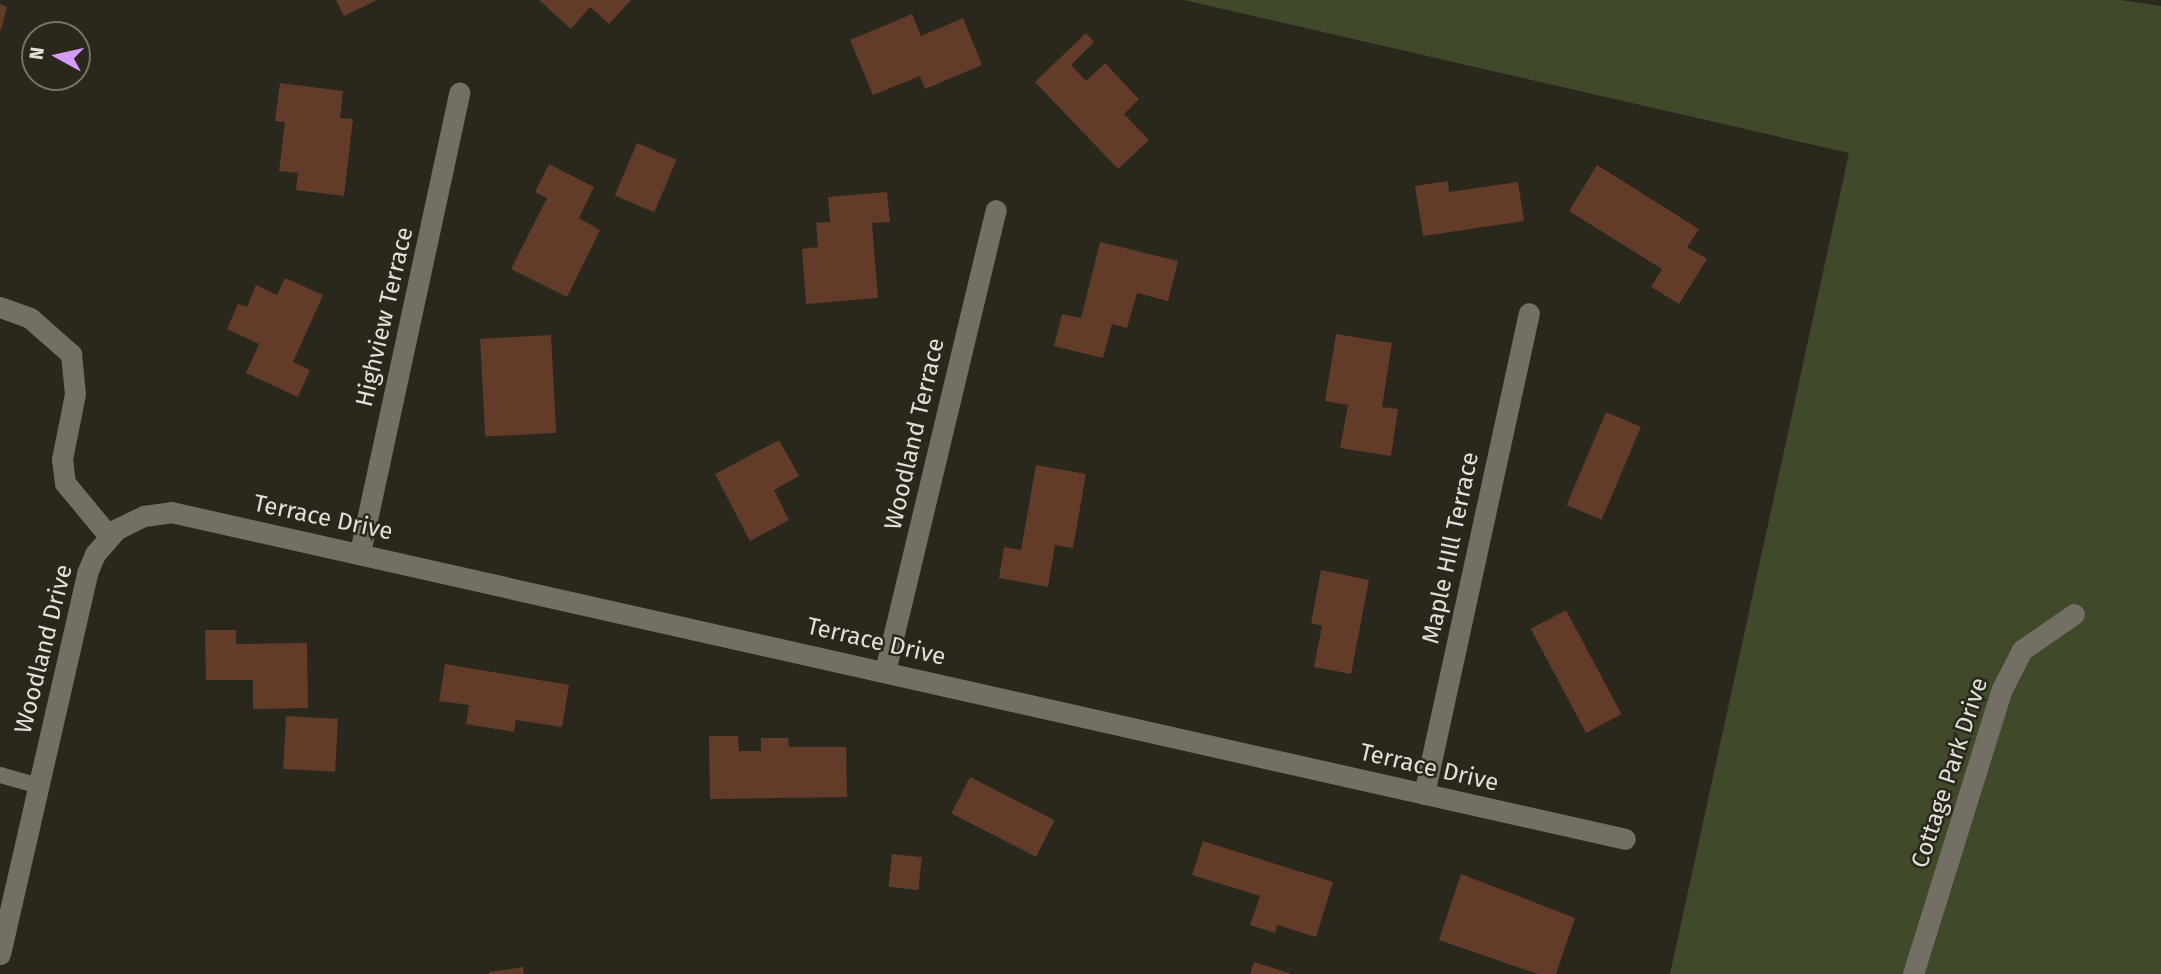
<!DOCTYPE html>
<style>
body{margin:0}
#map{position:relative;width:2161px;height:974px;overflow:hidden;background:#2a271d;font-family:"Fira Sans",sans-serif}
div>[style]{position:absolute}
.green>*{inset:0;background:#404a2a}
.building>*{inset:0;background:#623c29;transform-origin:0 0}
.lane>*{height:16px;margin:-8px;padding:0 8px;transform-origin:8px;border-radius:8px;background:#736f64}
.street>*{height:21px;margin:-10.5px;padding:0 10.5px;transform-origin:10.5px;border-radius:10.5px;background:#736f64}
span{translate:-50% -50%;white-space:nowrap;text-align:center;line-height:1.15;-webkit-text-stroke:5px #2a271d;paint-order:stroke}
.street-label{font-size:24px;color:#e2e0da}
.north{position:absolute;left:21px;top:21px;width:70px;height:70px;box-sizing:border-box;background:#2a271d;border:2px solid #747169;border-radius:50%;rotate:278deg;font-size:19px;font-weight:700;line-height:28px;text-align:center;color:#e2e0da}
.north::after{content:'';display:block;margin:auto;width:24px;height:32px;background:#d59bfa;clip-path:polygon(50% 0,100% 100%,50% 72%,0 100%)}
</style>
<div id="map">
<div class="green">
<i style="clip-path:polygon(1184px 0,2121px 0,2161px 6px,2161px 974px,1670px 974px,1849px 153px)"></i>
</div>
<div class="building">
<i style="clip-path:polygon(336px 0,377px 0,344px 16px)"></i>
<i style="clip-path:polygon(539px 0,631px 0,609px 24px,590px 7px,571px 29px)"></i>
<i style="clip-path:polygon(0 4px,7px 7px,1px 30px,0 30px)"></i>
<i style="clip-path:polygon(912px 14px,921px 36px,963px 18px,982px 65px,925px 89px,920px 76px,873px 95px,850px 40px)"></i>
<i style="clip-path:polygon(1086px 33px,1094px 42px,1071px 65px,1086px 81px,1105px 63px,1139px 99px,1124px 114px,1149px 140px,1118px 169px,1035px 82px)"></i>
<i style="clip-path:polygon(280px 83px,343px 91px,340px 118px,353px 119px,344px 196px,296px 190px,298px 173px,279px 171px,285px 122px,275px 121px)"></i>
<i style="left:637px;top:143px;width:43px;height:57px;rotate:23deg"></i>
<i style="clip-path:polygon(549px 164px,594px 187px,579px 218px,600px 230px,567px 297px,511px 269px,547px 198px,535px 192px)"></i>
<i style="clip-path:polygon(1597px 165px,1699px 229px,1687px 247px,1707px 259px,1679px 304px,1651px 287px,1662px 269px,1569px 211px)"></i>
<i style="clip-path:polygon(1448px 181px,1449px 192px,1518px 182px,1524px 221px,1423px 236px,1415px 186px)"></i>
<i style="clip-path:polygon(887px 192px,890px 222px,872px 223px,878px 298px,806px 304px,802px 249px,818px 247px,816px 223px,830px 222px,828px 197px)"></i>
<i style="clip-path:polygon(1100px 242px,1178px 261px,1168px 301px,1137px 293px,1127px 328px,1112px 324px,1103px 358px,1054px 346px,1062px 314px,1081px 318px)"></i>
<i style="clip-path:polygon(285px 278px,323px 295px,293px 362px,310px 370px,298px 397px,246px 373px,259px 344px,227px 329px,238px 304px,247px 307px,256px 285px,277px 295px)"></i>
<i style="clip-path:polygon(1336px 334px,1392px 343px,1382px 407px,1398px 409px,1391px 456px,1340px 448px,1348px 405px,1325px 401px)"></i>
<i style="left:551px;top:335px;width:98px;height:71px;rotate:87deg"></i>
<i style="left:1606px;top:412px;width:38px;height:101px;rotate:23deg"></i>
<i style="clip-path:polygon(779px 440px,799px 476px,774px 490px,789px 520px,750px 541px,715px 474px)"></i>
<i style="clip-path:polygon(1036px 465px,1086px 474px,1073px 548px,1055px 545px,1048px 587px,999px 578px,1004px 547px,1021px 550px)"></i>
<i style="clip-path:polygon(1321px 570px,1369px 580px,1351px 674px,1314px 667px,1322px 626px,1311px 623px)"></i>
<i style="left:1566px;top:610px;width:118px;height:40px;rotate:62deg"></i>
<i style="clip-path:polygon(205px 630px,236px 630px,236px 644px,307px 643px,308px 708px,253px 709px,253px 680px,206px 680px)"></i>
<i style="clip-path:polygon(445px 664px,569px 685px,562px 727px,516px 720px,514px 732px,466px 724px,469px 705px,439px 701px)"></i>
<i style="left:286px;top:716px;width:52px;height:53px;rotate:3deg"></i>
<i style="clip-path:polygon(709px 736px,738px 736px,739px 751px,761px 751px,761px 738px,788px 738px,789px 747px,846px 747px,847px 797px,710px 799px)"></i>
<i style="left:970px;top:777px;width:95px;height:41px;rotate:27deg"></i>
<i style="clip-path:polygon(1203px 841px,1333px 882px,1316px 937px,1277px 925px,1275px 933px,1250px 925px,1260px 896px,1192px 875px)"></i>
<i style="left:892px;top:854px;width:30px;height:33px;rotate:6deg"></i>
<i style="clip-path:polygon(1461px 874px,1575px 918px,1556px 974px,1538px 974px,1439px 940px)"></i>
<i style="clip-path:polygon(1254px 962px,1290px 973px,1290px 974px,1250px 974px)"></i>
<i style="clip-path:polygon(523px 967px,524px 974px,489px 974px,489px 972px)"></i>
</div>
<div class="lane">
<i style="left:0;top:775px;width:41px;rotate:15.8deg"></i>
</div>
<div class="street">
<i style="left:0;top:307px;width:32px;rotate:20deg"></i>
<i style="left:30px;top:318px;width:55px;rotate:41.3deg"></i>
<i style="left:71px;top:354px;width:40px;rotate:84.3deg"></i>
<i style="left:75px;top:394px;width:66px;rotate:101.3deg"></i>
<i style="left:62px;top:459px;width:24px;rotate:83deg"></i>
<i style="left:65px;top:483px;width:69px;rotate:50.3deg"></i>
<i style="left:360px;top:552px;width:470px;rotate:-77.8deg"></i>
<i style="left:885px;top:671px;width:474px;rotate:-76.5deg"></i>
<i style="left:1424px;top:794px;width:492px;rotate:-77.7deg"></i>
<i style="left:0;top:954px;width:391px;rotate:-77.1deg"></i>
<i style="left:87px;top:573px;width:21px;rotate:-67deg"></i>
<i style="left:95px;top:554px;width:33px;rotate:-49deg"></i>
<i style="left:117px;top:529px;width:30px;rotate:-26deg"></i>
<i style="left:144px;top:516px;width:27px;rotate:-8deg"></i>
<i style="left:171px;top:512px;width:1490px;rotate:12.67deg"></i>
<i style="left:1913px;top:974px;width:299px;rotate:-72.7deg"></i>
<i style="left:2002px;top:689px;width:44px;rotate:-62.9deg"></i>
<i style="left:2022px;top:650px;width:63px;rotate:-34.7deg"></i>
</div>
<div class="street-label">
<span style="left:385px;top:317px;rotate:-77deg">Highview Terrace</span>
<span style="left:915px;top:434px;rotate:-77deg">Woodland Terrace</span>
<span style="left:323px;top:518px;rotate:12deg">Terrace Drive</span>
<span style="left:1451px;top:548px;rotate:-78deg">Maple HIll Terrace</span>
<span style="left:876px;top:642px;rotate:13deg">Terrace Drive</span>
<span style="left:44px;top:649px;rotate:-76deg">Woodland Drive</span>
<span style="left:1429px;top:768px;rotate:13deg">Terrace Drive</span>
<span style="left:1950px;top:773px;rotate:-72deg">Cottage Park Drive</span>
</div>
<div class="north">N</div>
</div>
